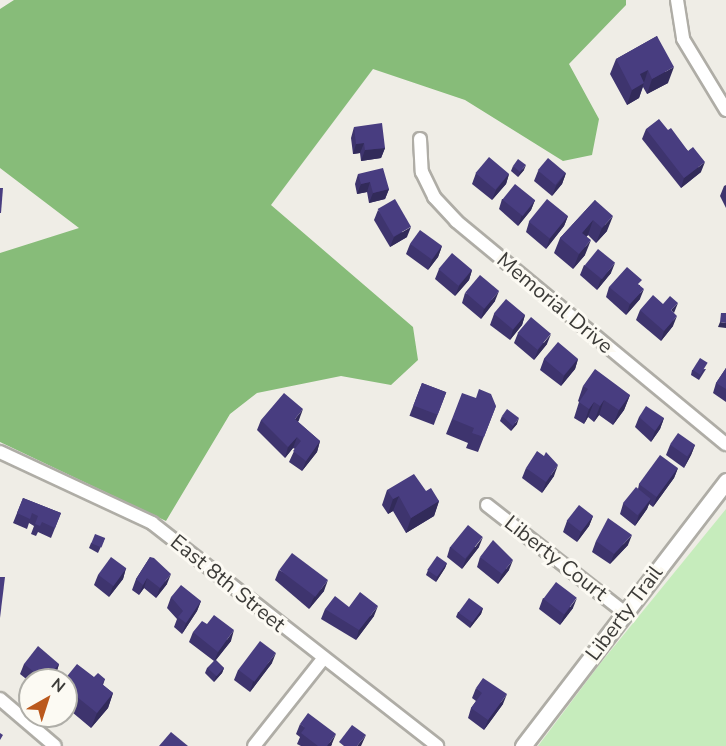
<!DOCTYPE html>
<style>
body{margin:0}
#map{position:relative;width:726px;height:746px;overflow:hidden;background:#efede6;font-family:"Nunito Sans",sans-serif}
div>[style]{position:absolute}
.green>*{inset:0;background:#c6ecbc}
.forest>*{inset:0;background:#87bc79}
.roads{filter:drop-shadow(2px 0 #afada6) drop-shadow(-2px 0 #afada6) drop-shadow(0 2px #afada6) drop-shadow(0 -2px #afada6)}
.minor>*{height:12px;margin:-6px;padding:0 6px;transform-origin:6px;border-radius:6px;background:#fff}
.tertiary>*{height:15px;margin:-7.5px;padding:0 7.5px;transform-origin:7.5px;border-radius:7.5px;background:#fff}
.wall>*{inset:0;background:#3e346e;transform-origin:0 0}
.shaded-wall>*{inset:0;background:#322b5a}
.building>*{inset:0;background:#483d80;transform-origin:0 0}
span{translate:-50% -50%;white-space:nowrap;text-align:center;line-height:1.15;-webkit-text-stroke:6px #fcfaf3;paint-order:stroke}
.street-label{font-size:21px;color:#3c3b38}
.north{position:absolute;left:18px;top:668px;width:60px;height:60px;box-sizing:border-box;background:#fcfaf3;border:2px solid #afaea8;border-radius:50%;rotate:39deg;font-size:16px;font-weight:700;line-height:24px;text-align:center;color:#3c3b38}
.north::after{content:'';display:block;margin:auto;width:21px;height:27px;background:#bb591d;clip-path:polygon(50% 0,100% 100%,50% 72%,0 100%)}
</style>
<div id="map">
<div class="green">
<i style="clip-path:polygon(726px 509px,726px 746px,538px 746px,599px 665px)"></i>
</div>
<div class="forest">
<i style="clip-path:polygon(14px 0,626px 0,626px 5px,569px 64px,599px 119px,592px 155px,563px 161px,465px 100px,373px 69px,271px 205px,413px 327px,418px 360px,391px 385px,341px 376px,257px 393px,230px 414px,166px 521px,0 442px,0 253px,79px 228px,0 168px,0 9px)"></i>
</div>
<div class="roads">
<div class="minor">
<i style="left:677px;top:0;width:39px;rotate:81deg"></i>
<i style="left:683px;top:39px;width:83px;rotate:58.8deg"></i>
<i style="left:420px;top:139px;width:33px;rotate:87deg"></i>
<i style="left:422px;top:172px;width:28px;rotate:64deg"></i>
<i style="left:434px;top:197px;width:33px;rotate:47deg"></i>
<i style="left:456px;top:221px;width:350px;rotate:39.6deg"></i>
<i style="left:0;top:452px;width:168px;rotate:25deg"></i>
<i style="left:152px;top:523px;width:362px;rotate:38deg"></i>
<i style="left:487px;top:505px;width:174px;rotate:38deg"></i>
<i style="left:0;top:699px;width:72px;rotate:40.5deg"></i>
<i style="left:254px;top:746px;width:111px;rotate:-51.6deg"></i>
</div>
<div class="tertiary">
<i style="left:523px;top:746px;width:334px;rotate:-52.5deg"></i>
</div>
</div>
<div class="wall">
<i style="clip-path:polygon(657px 36px,668px 83px,647px 94px,643px 87px,639px 98px,627px 105px,610px 74px,616px 59px)"></i>
<i style="clip-path:polygon(354px 127px,385px 148px,381px 158px,361px 161px,360px 153px,353px 154px,351px 138px)"></i>
<i style="clip-path:polygon(646px 129px,668px 130px,688px 151px,701px 172px,681px 188px,642px 139px)"></i>
<i style="clip-path:polygon(513px 166px,524px 170px,518px 177px,511px 171px)"></i>
<i style="clip-path:polygon(538px 171px,566px 173px,562px 184px,552px 196px,534px 181px)"></i>
<i style="clip-path:polygon(476px 173px,509px 174px,506px 184px,492px 200px,472px 184px)"></i>
<i style="clip-path:polygon(358px 174px,389px 189px,385px 199px,369px 203px,367px 192px,357px 194px,355px 184px)"></i>
<i style="clip-path:polygon(726px 185px,726px 208px,720px 196px,724px 186px)"></i>
<i style="clip-path:polygon(502px 199px,535px 200px,531px 210px,518px 226px,499px 209px)"></i>
<i style="clip-path:polygon(595px 200px,607px 231px,596px 243px,588px 235px,586px 237px,585px 255px,573px 269px,554px 253px,560px 238px)"></i>
<i style="clip-path:polygon(378px 210px,407px 237px,390px 247px,374px 220px)"></i>
<i style="clip-path:polygon(568px 216px,564px 226px,546px 249px,526px 232px,529px 222px)"></i>
<i style="clip-path:polygon(410px 244px,442px 246px,438px 257px,428px 270px,406px 254px)"></i>
<i style="clip-path:polygon(584px 265px,611px 273px,597px 290px,580px 275px)"></i>
<i style="clip-path:polygon(439px 269px,472px 270px,469px 280px,455px 296px,435px 279px)"></i>
<i style="clip-path:polygon(640px 285px,640px 299px,626px 315px,606px 297px,609px 287px)"></i>
<i style="clip-path:polygon(465px 293px,495px 301px,481px 319px,462px 303px)"></i>
<i style="clip-path:polygon(640px 310px,674px 313px,673px 326px,661px 341px,636px 320px)"></i>
<i style="clip-path:polygon(494px 314px,525px 315px,522px 325px,510px 340px,490px 325px)"></i>
<i style="clip-path:polygon(518px 333px,547px 344px,534px 360px,514px 343px)"></i>
<i style="clip-path:polygon(544px 359px,578px 359px,575px 369px,561px 386px,540px 370px)"></i>
<i style="clip-path:polygon(726px 368px,726px 402px,713px 393px,716px 383px)"></i>
<i style="clip-path:polygon(706px 369px,699px 380px,691px 375px,692px 370px)"></i>
<i style="left:422px;top:383px;width:26px;height:35px;rotate:21deg"></i>
<i style="clip-path:polygon(583px 386px,630px 395px,624px 410px,613px 425px,599px 415px,594px 422px,588px 417px,584px 424px,574px 418px,579px 402px,578px 401px)"></i>
<i style="clip-path:polygon(496px 406px,478px 452px,466px 448px,468px 443px,446px 434px,452px 419px)"></i>
<i style="clip-path:polygon(502px 416px,517px 424px,511px 431px,500px 421px)"></i>
<i style="clip-path:polygon(639px 417px,664px 418px,660px 429px,651px 442px,635px 427px)"></i>
<i style="clip-path:polygon(261px 420px,299px 420px,298px 422px,320px 441px,317px 452px,302px 471px,289px 462px,295px 449px,293px 448px,285px 458px,257px 430px)"></i>
<i style="clip-path:polygon(670px 445px,695px 445px,691px 455px,684px 468px,666px 455px)"></i>
<i style="clip-path:polygon(526px 468px,554px 476px,542px 493px,522px 478px)"></i>
<i style="clip-path:polygon(678px 468px,674px 478px,653px 507px,649px 504px,647px 509px,635px 526px,620px 514px,623px 504px,638px 489px,639px 484px)"></i>
<i style="clip-path:polygon(387px 490px,426px 491px,439px 501px,434px 516px,406px 533px,393px 511px,388px 514px,382px 505px)"></i>
<i style="clip-path:polygon(23px 498px,61px 513px,51px 538px,38px 532px,36px 536px,31px 534px,34px 526px,29px 523px,27px 529px,13px 523px)"></i>
<i style="clip-path:polygon(593px 516px,589px 526px,577px 542px,563px 532px,567px 521px)"></i>
<i style="clip-path:polygon(105px 538px,98px 553px,89px 548px,91px 543px)"></i>
<i style="clip-path:polygon(596px 541px,628px 545px,610px 564px,592px 552px)"></i>
<i style="clip-path:polygon(450px 547px,479px 547px,462px 569px,447px 557px)"></i>
<i style="clip-path:polygon(150px 557px,167px 584px,156px 598px,144px 588px,139px 595px,132px 590px,136px 579px)"></i>
<i style="clip-path:polygon(480px 557px,509px 570px,498px 584px,477px 567px)"></i>
<i style="clip-path:polygon(447px 563px,445px 568px,436px 582px,426px 575px,428px 570px)"></i>
<i style="clip-path:polygon(126px 568px,123px 579px,109px 597px,94px 585px,98px 575px)"></i>
<i style="clip-path:polygon(279px 570px,324px 591px,309px 609px,275px 580px)"></i>
<i style="clip-path:polygon(171px 597px,201px 601px,197px 611px,182px 634px,174px 627px,177px 619px,167px 608px)"></i>
<i style="clip-path:polygon(543px 598px,573px 608px,560px 625px,539px 609px)"></i>
<i style="clip-path:polygon(483px 608px,481px 614px,470px 628px,456px 617px,458px 612px)"></i>
<i style="clip-path:polygon(325px 609px,374px 616px,356px 640px,321px 619px)"></i>
<i style="clip-path:polygon(193px 632px,231px 641px,216px 660px,224px 668px,222px 673px,214px 682px,205px 673px,207px 668px,214px 661px,189px 642px)"></i>
<i style="clip-path:polygon(272px 663px,250px 692px,234px 680px,238px 670px)"></i>
<i style="clip-path:polygon(24px 664px,59px 664px,56px 674px,51px 680px,30px 680px,30px 682px,20px 674px)"></i>
<i style="clip-path:polygon(94px 677px,105px 679px,103px 685px,113px 693px,108px 708px,91px 728px,66px 707px,66px 680px)"></i>
<i style="clip-path:polygon(476px 688px,503px 704px,484px 730px,468px 718px,471px 708px,476px 701px,472px 698px)"></i>
<i style="clip-path:polygon(300px 724px,332px 744px,331px 746px,301px 746px,297px 744px,300px 737px,296px 734px)"></i>
</div>
<div class="shaded-wall">
<i style="clip-path:polygon(674px 67px,668px 83px,647px 94px,652px 79px)"></i>
<i style="clip-path:polygon(648px 70px,639px 98px,627px 105px,632px 90px,640px 74px)"></i>
<i style="clip-path:polygon(364px 143px,360px 153px,353px 154px,356px 144px)"></i>
<i style="clip-path:polygon(385px 148px,381px 158px,361px 161px,365px 150px)"></i>
<i style="clip-path:polygon(705px 162px,701px 172px,681px 188px,684px 178px)"></i>
<i style="clip-path:polygon(526px 165px,524px 170px,518px 177px,520px 172px)"></i>
<i style="clip-path:polygon(566px 173px,562px 184px,552px 196px,556px 186px)"></i>
<i style="clip-path:polygon(509px 174px,506px 184px,492px 200px,496px 190px)"></i>
<i style="clip-path:polygon(370px 182px,367px 192px,357px 194px,361px 184px)"></i>
<i style="clip-path:polygon(389px 189px,385px 199px,369px 203px,373px 193px)"></i>
<i style="clip-path:polygon(535px 200px,531px 210px,518px 226px,522px 215px)"></i>
<i style="clip-path:polygon(568px 216px,564px 226px,546px 249px,550px 238px)"></i>
<i style="clip-path:polygon(613px 216px,607px 231px,596px 243px,602px 228px)"></i>
<i style="clip-path:polygon(593px 220px,588px 235px,577px 248px,582px 233px)"></i>
<i style="clip-path:polygon(411px 227px,407px 237px,390px 247px,394px 237px)"></i>
<i style="clip-path:polygon(591px 240px,585px 255px,573px 269px,579px 254px)"></i>
<i style="clip-path:polygon(442px 246px,438px 257px,428px 270px,432px 260px)"></i>
<i style="clip-path:polygon(615px 263px,611px 273px,597px 290px,601px 279px)"></i>
<i style="clip-path:polygon(472px 270px,469px 280px,455px 296px,459px 286px)"></i>
<i style="clip-path:polygon(644px 289px,640px 299px,626px 315px,630px 304px)"></i>
<i style="clip-path:polygon(499px 291px,495px 301px,481px 319px,484px 309px)"></i>
<i style="clip-path:polygon(678px 303px,674px 313px,671px 310px)"></i>
<i style="clip-path:polygon(525px 315px,522px 325px,510px 340px,513px 330px)"></i>
<i style="clip-path:polygon(677px 316px,673px 326px,661px 341px,664px 331px)"></i>
<i style="clip-path:polygon(720px 322px,726px 323px,726px 328px,718px 327px)"></i>
<i style="clip-path:polygon(551px 334px,547px 344px,534px 360px,538px 350px)"></i>
<i style="clip-path:polygon(578px 359px,575px 369px,561px 386px,564px 376px)"></i>
<i style="clip-path:polygon(630px 395px,624px 410px,613px 425px,619px 410px)"></i>
<i style="clip-path:polygon(604px 400px,599px 415px,594px 422px,600px 406px)"></i>
<i style="clip-path:polygon(594px 402px,588px 417px,584px 424px,589px 409px)"></i>
<i style="clip-path:polygon(303px 409px,299px 420px,291px 430px,295px 419px)"></i>
<i style="clip-path:polygon(519px 418px,517px 424px,511px 431px,513px 426px)"></i>
<i style="clip-path:polygon(664px 418px,660px 429px,651px 442px,655px 431px)"></i>
<i style="clip-path:polygon(297px 437px,293px 448px,285px 458px,288px 447px)"></i>
<i style="clip-path:polygon(320px 441px,317px 452px,302px 471px,306px 461px)"></i>
<i style="clip-path:polygon(695px 445px,691px 455px,684px 468px,688px 458px)"></i>
<i style="clip-path:polygon(558px 465px,554px 476px,542px 493px,546px 482px)"></i>
<i style="clip-path:polygon(678px 468px,674px 478px,653px 507px,657px 496px)"></i>
<i style="clip-path:polygon(399px 496px,393px 511px,388px 514px,393px 499px)"></i>
<i style="clip-path:polygon(651px 499px,647px 509px,635px 526px,639px 515px)"></i>
<i style="clip-path:polygon(439px 501px,434px 516px,406px 533px,411px 518px)"></i>
<i style="clip-path:polygon(593px 516px,589px 526px,577px 542px,581px 532px)"></i>
<i style="clip-path:polygon(632px 535px,628px 545px,610px 564px,614px 554px)"></i>
<i style="clip-path:polygon(483px 537px,479px 547px,462px 569px,466px 559px)"></i>
<i style="clip-path:polygon(513px 560px,509px 570px,498px 584px,502px 574px)"></i>
<i style="clip-path:polygon(447px 563px,445px 568px,436px 582px,437px 577px)"></i>
<i style="clip-path:polygon(126px 568px,123px 579px,109px 597px,113px 586px)"></i>
<i style="clip-path:polygon(171px 574px,167px 584px,156px 598px,160px 588px)"></i>
<i style="clip-path:polygon(147px 578px,144px 588px,139px 595px,143px 585px)"></i>
<i style="clip-path:polygon(328px 580px,324px 591px,309px 609px,313px 599px)"></i>
<i style="clip-path:polygon(577px 598px,573px 608px,560px 625px,564px 615px)"></i>
<i style="clip-path:polygon(201px 601px,197px 611px,182px 634px,186px 623px)"></i>
<i style="clip-path:polygon(378px 606px,374px 616px,356px 640px,359px 630px)"></i>
<i style="clip-path:polygon(483px 608px,481px 614px,470px 628px,472px 622px)"></i>
<i style="clip-path:polygon(234px 630px,231px 641px,214px 662px,218px 652px)"></i>
<i style="clip-path:polygon(276px 653px,272px 663px,250px 692px,253px 682px)"></i>
<i style="clip-path:polygon(59px 664px,56px 674px,51px 680px,46px 680px)"></i>
<i style="clip-path:polygon(224px 668px,222px 673px,214px 682px,216px 676px)"></i>
<i style="clip-path:polygon(113px 693px,108px 708px,91px 728px,97px 713px)"></i>
<i style="clip-path:polygon(507px 694px,503px 704px,484px 730px,488px 720px)"></i>
<i style="clip-path:polygon(336px 734px,331px 746px,327px 746px)"></i>
<i style="clip-path:polygon(366px 735px,361px 746px,357px 746px)"></i>
</div>
<div class="building">
<i style="clip-path:polygon(657px 36px,674px 67px,652px 79px,648px 70px,640px 74px,644px 83px,632px 90px,616px 59px)"></i>
<i style="clip-path:polygon(659px 119px,668px 130px,671px 128px,688px 151px,693px 147px,705px 162px,684px 178px,646px 129px)"></i>
<i style="clip-path:polygon(382px 123px,385px 148px,365px 150px,364px 143px,356px 144px,354px 127px)"></i>
<i style="left:489px;top:157px;width:26px;height:21px;rotate:40deg"></i>
<i style="left:548px;top:158px;width:23px;height:16px;rotate:40deg"></i>
<i style="clip-path:polygon(518px 159px,526px 165px,520px 172px,513px 166px)"></i>
<i style="clip-path:polygon(383px 168px,389px 189px,373px 193px,370px 182px,361px 184px,358px 174px)"></i>
<i style="left:515px;top:184px;width:26px;height:20px;rotate:39deg"></i>
<i style="clip-path:polygon(0 188px,3px 188px,1px 213px,0 213px)"></i>
<i style="left:395px;top:199px;width:32px;height:20px;rotate:60deg"></i>
<i style="left:547px;top:199px;width:27px;height:29px;rotate:39deg"></i>
<i style="clip-path:polygon(595px 200px,613px 216px,602px 228px,593px 220px,582px 233px,591px 240px,579px 254px,560px 238px)"></i>
<i style="left:420px;top:230px;width:27px;height:17px;rotate:36deg"></i>
<i style="left:598px;top:249px;width:22px;height:21px;rotate:39deg"></i>
<i style="left:452px;top:253px;width:26px;height:21px;rotate:40deg"></i>
<i style="clip-path:polygon(627px 267px,642px 280px,638px 284px,644px 289px,630px 304px,609px 287px)"></i>
<i style="left:480px;top:275px;width:25px;height:23px;rotate:40deg"></i>
<i style="clip-path:polygon(653px 295px,663px 304px,670px 296px,678px 303px,671px 310px,677px 316px,664px 331px,640px 310px)"></i>
<i style="left:506px;top:299px;width:25px;height:19px;rotate:40deg"></i>
<i style="clip-path:polygon(721px 313px,726px 313px,726px 323px,720px 322px)"></i>
<i style="left:531px;top:317px;width:26px;height:21px;rotate:40deg"></i>
<i style="left:558px;top:342px;width:26px;height:22px;rotate:40deg"></i>
<i style="left:700px;top:358px;width:9px;height:14px;rotate:32deg"></i>
<i style="clip-path:polygon(726px 368px,726px 389px,716px 383px)"></i>
<i style="clip-path:polygon(595px 369px,630px 395px,619px 410px,604px 400px,600px 406px,594px 402px,589px 409px,579px 402px,588px 389px,583px 386px)"></i>
<i style="left:422px;top:383px;width:26px;height:24px;rotate:21deg"></i>
<i style="clip-path:polygon(479px 389px,491px 394px,496px 406px,484px 437px,472px 433px,474px 428px,452px 419px,462px 393px,476px 398px)"></i>
<i style="clip-path:polygon(284px 393px,303px 409px,295px 419px,320px 441px,306px 461px,293px 451px,301px 441px,297px 437px,288px 447px,261px 420px)"></i>
<i style="clip-path:polygon(646px 406px,664px 418px,655px 431px,639px 417px)"></i>
<i style="clip-path:polygon(507px 409px,519px 418px,513px 426px,502px 416px)"></i>
<i style="left:678px;top:433px;width:21px;height:14px;rotate:35deg"></i>
<i style="clip-path:polygon(537px 451px,544px 456px,546px 452px,558px 465px,546px 482px,526px 468px)"></i>
<i style="left:660px;top:455px;width:22px;height:36px;rotate:36deg"></i>
<i style="clip-path:polygon(414px 474px,426px 491px,431px 488px,439px 501px,411px 518px,399px 496px,393px 499px,387px 490px)"></i>
<i style="left:636px;top:487px;width:19px;height:21px;rotate:39deg"></i>
<i style="clip-path:polygon(23px 498px,61px 513px,55px 528px,42px 522px,40px 526px,35px 524px,38px 516px,32px 513px,30px 519px,17px 513px)"></i>
<i style="left:579px;top:505px;width:18px;height:20px;rotate:38deg"></i>
<i style="clip-path:polygon(608px 518px,632px 535px,614px 554px,596px 541px)"></i>
<i style="left:468px;top:525px;width:19px;height:28px;rotate:39deg"></i>
<i style="left:95px;top:534px;width:11px;height:10px;rotate:22deg"></i>
<i style="clip-path:polygon(493px 540px,513px 560px,502px 574px,480px 557px)"></i>
<i style="left:292px;top:553px;width:45px;height:21px;rotate:37deg"></i>
<i style="left:437px;top:556px;width:12px;height:17px;rotate:35deg"></i>
<i style="left:111px;top:557px;width:19px;height:22px;rotate:36deg"></i>
<i style="clip-path:polygon(150px 557px,154px 558px,171px 574px,160px 588px,147px 578px,143px 585px,136px 579px)"></i>
<i style="clip-path:polygon(0 577px,5px 577px,0 618px)"></i>
<i style="left:556px;top:582px;width:26px;height:21px;rotate:37deg"></i>
<i style="clip-path:polygon(181px 585px,201px 601px,186px 623px,178px 617px,183px 611px,171px 597px)"></i>
<i style="clip-path:polygon(360px 592px,378px 606px,359px 630px,325px 609px,335px 596px,349px 607px)"></i>
<i style="left:469px;top:598px;width:17px;height:18px;rotate:36deg"></i>
<i style="clip-path:polygon(214px 615px,234px 630px,218px 652px,193px 632px,202px 621px,207px 624px)"></i>
<i style="left:260px;top:641px;width:20px;height:36px;rotate:37deg"></i>
<i style="clip-path:polygon(38px 646px,59px 664px,46px 680px,44px 680px,24px 664px)"></i>
<i style="left:215px;top:660px;width:12px;height:11px;rotate:42deg"></i>
<i style="clip-path:polygon(77px 664px,94px 677px,98px 673px,105px 679px,102px 684px,113px 693px,97px 713px,66px 688px,66px 680px,64px 680px)"></i>
<i style="clip-path:polygon(483px 678px,507px 694px,488px 720px,471px 708px,482px 693px,476px 688px)"></i>
<i style="clip-path:polygon(308px 713px,336px 734px,327px 746px,318px 746px,301px 733px,305px 728px,300px 724px)"></i>
<i style="clip-path:polygon(352px 725px,366px 735px,357px 746px,344px 746px,339px 742px)"></i>
<i style="clip-path:polygon(171px 732px,188px 746px,159px 746px)"></i>
<i style="clip-path:polygon(0 733px,3px 735px,0 740px)"></i>
</div>
<div class="street-label">
<span style="left:555px;top:303px;rotate:40deg">Memorial Drive</span>
<span style="left:556px;top:558px;rotate:38deg">Liberty Court</span>
<span style="left:228px;top:583px;rotate:39deg">East 8th Street</span>
<span style="left:624px;top:613px;rotate:-53deg">Liberty Trail</span>
</div>
<div class="north">N</div>
</div>
